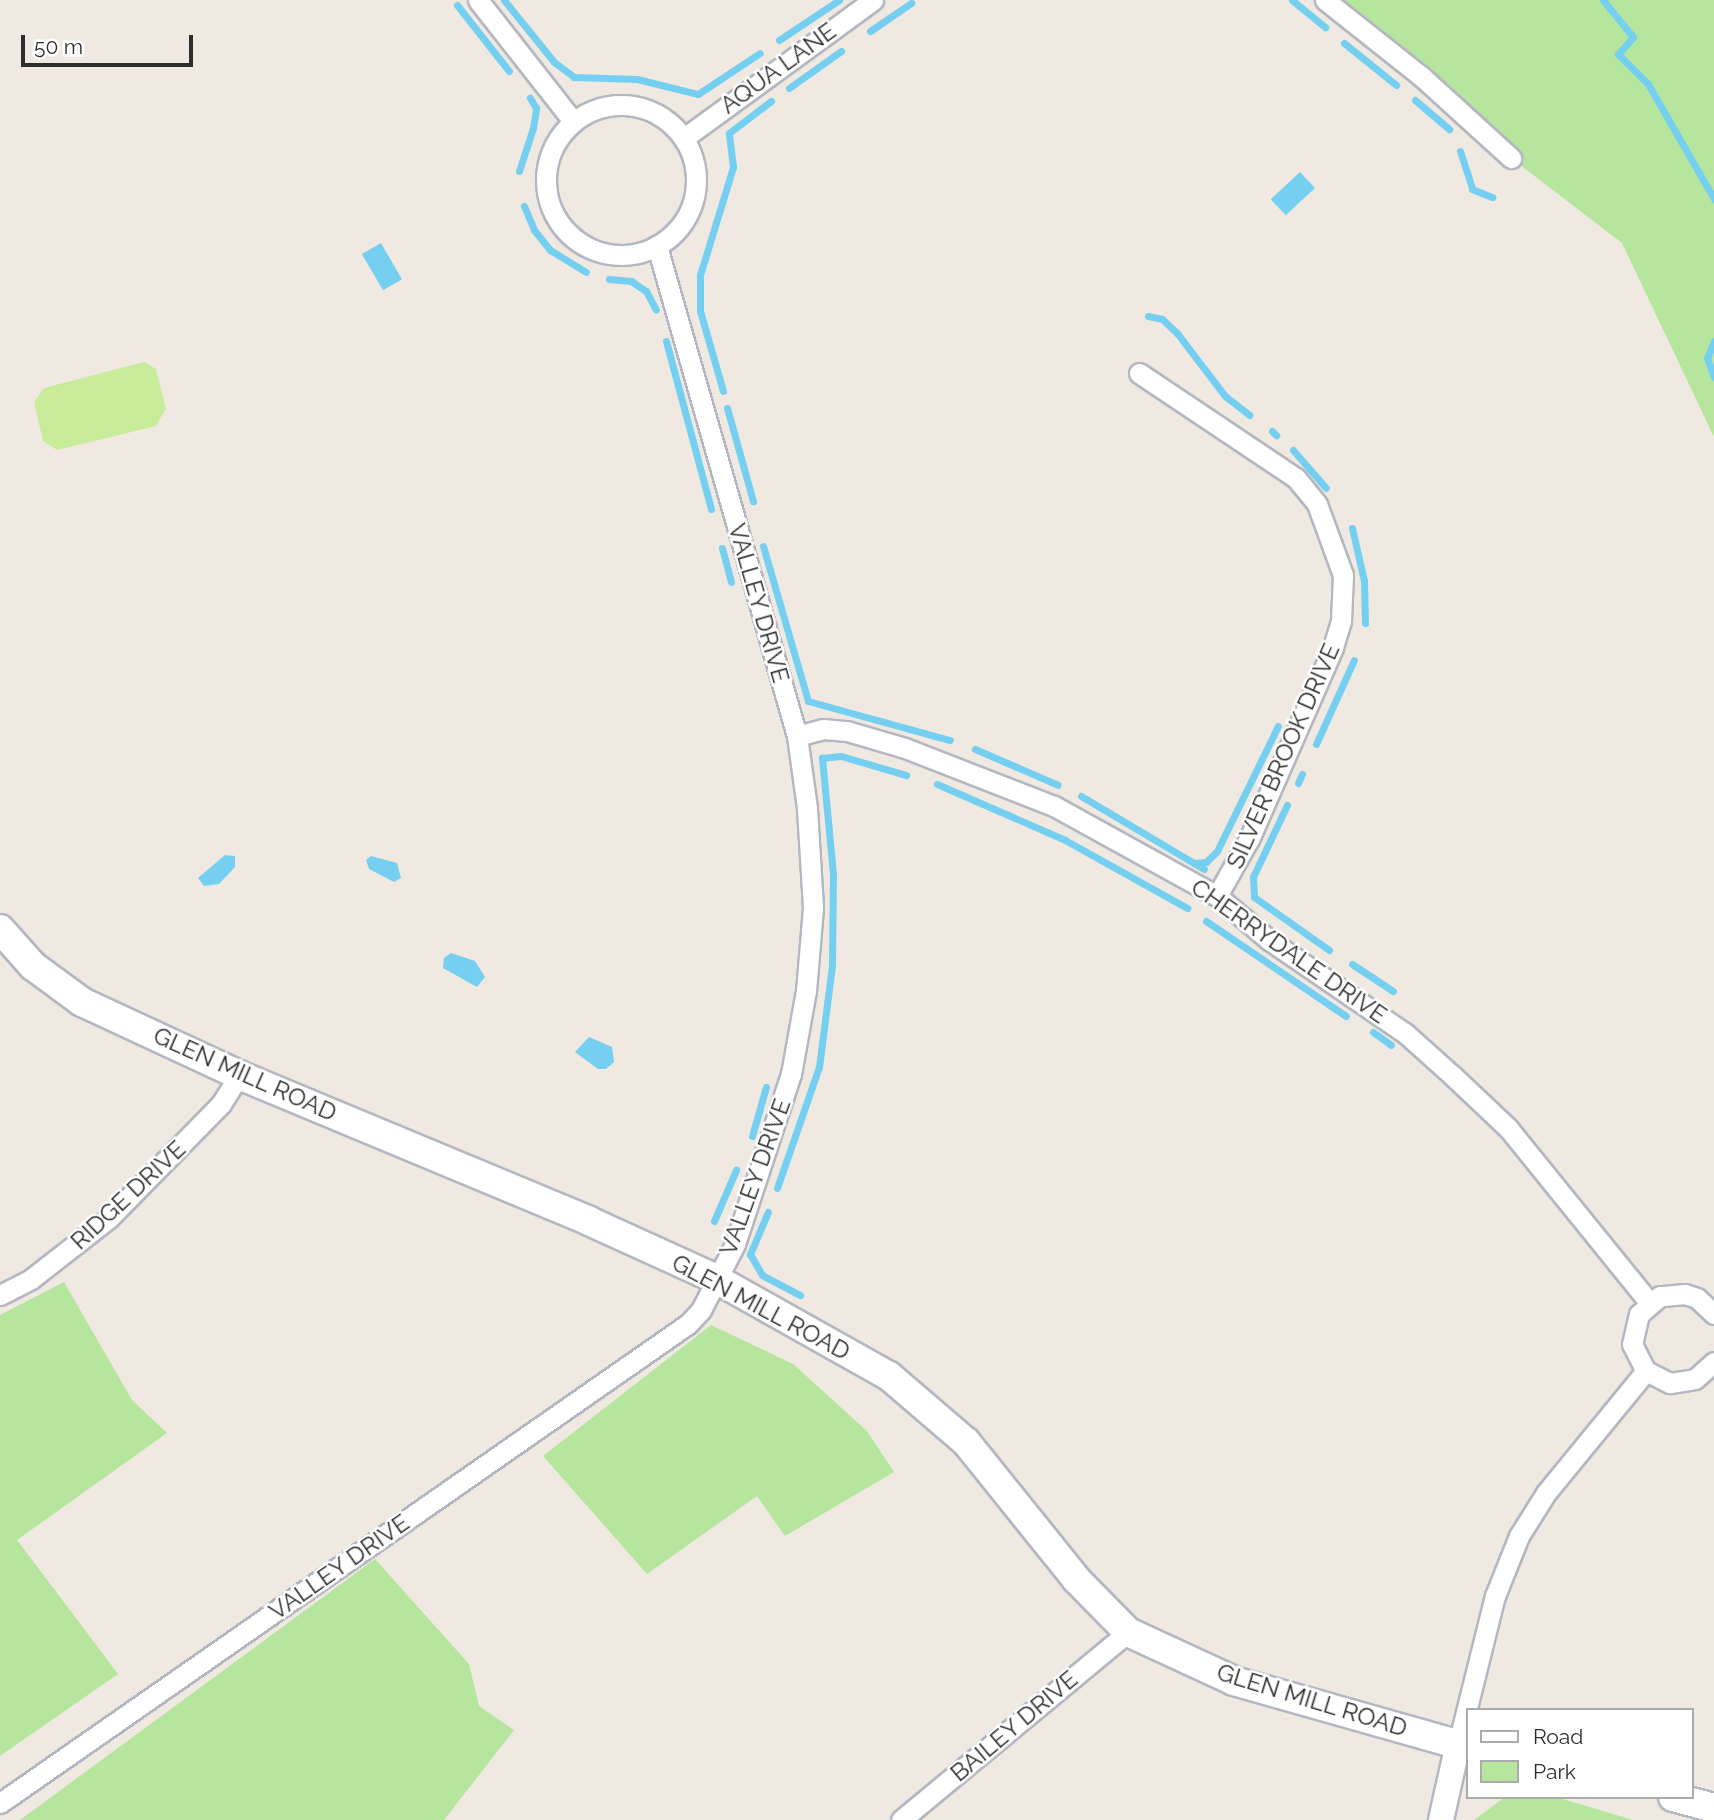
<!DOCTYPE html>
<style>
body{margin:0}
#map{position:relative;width:1714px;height:1820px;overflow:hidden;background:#efe9e1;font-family:Raleway,sans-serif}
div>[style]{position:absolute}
.green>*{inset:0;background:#b6e59e}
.pitch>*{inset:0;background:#c9ec9a}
.water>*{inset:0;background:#75cff0;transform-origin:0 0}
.stream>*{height:7px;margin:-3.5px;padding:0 3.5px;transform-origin:3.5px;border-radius:3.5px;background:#75cff0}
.roads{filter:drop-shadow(2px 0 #b4b7c1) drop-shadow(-2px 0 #b4b7c1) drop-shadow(0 2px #b4b7c1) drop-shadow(0 -2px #b4b7c1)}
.minor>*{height:19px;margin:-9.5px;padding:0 9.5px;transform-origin:9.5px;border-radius:9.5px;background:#fff}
.minor>.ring{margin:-9.5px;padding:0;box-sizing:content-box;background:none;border:19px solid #fff;border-radius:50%}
.tertiary>*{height:24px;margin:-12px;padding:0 12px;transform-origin:12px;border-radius:12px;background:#fff}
.secondary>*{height:28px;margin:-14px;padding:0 14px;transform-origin:14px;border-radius:14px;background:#fff}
span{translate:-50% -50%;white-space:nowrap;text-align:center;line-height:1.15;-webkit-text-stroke:5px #fff;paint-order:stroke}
.street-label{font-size:24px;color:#2e2e2e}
.legend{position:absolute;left:1466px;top:1708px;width:228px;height:91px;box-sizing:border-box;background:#fff;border:2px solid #ababab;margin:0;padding:9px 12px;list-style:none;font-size:21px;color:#2e2e2e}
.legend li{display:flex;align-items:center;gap:14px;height:35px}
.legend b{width:35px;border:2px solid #ababab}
.scale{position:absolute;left:21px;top:35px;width:172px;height:32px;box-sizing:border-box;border:4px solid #2e2e2e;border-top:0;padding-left:9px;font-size:21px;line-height:24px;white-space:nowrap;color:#2e2e2e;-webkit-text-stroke:5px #fff;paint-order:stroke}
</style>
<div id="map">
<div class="green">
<i style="clip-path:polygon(1325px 0,1714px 0,1714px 437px,1622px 243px,1511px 158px)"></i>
<i style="clip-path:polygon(64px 1282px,132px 1400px,167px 1433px,17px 1540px,118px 1674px,0 1756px,0 1315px)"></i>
<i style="clip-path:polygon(711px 1325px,793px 1364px,867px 1431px,894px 1472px,785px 1536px,757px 1496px,647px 1574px,543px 1456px)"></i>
<i style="clip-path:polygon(375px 1559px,469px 1664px,479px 1706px,514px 1730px,444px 1820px,20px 1820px)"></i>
<i style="clip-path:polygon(1505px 1797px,1556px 1797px,1633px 1820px,1474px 1820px)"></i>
</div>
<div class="pitch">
<i style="clip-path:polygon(144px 362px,156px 369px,166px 409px,156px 426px,57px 450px,43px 441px,34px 402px,44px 388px)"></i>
</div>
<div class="water">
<i style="left:1300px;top:172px;width:22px;height:40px;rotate:47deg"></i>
<i style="left:381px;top:243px;width:42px;height:22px;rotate:60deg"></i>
<i style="clip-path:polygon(225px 855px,235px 856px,235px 867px,219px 884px,204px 886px,198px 878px)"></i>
<i style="clip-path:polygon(371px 856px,397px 863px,401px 878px,394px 882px,369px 869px,366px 860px)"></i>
<i style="clip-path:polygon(451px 953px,475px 961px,485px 977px,477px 987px,443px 968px,444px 958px)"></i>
<i style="clip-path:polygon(589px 1037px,612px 1047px,614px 1062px,606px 1069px,598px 1069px,575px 1052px)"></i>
</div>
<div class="stream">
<i style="left:504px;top:0;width:80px;rotate:51.1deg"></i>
<i style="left:554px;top:62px;width:25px;rotate:37deg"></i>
<i style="left:574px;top:77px;width:63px;rotate:1.8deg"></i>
<i style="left:637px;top:79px;width:63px;rotate:13.8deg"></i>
<i style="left:698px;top:94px;width:74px;rotate:-33.5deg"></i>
<i style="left:1292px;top:0;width:43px;rotate:39.3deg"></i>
<i style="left:1603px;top:0;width:48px;rotate:51deg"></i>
<i style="left:1633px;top:37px;width:23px;rotate:131deg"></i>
<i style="left:1618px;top:54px;width:42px;rotate:45deg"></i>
<i style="left:1648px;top:84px;width:133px;rotate:60.1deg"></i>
<i style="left:457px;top:5px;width:84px;rotate:51.8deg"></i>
<i style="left:870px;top:31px;width:50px;rotate:-34.3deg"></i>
<i style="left:779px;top:40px;width:72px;rotate:-33.7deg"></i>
<i style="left:1344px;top:43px;width:67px;rotate:38.9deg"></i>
<i style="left:789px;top:88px;width:64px;rotate:-35.4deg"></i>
<i style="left:1415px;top:100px;width:45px;rotate:40.5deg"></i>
<i style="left:1460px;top:151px;width:40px;rotate:72deg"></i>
<i style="left:1472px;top:189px;width:22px;rotate:22deg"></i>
<i style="left:519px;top:171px;width:45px;rotate:-72deg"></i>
<i style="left:533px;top:128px;width:20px;rotate:-81deg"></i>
<i style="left:536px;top:108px;width:12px;rotate:-121deg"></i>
<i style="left:524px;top:206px;width:26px;rotate:67deg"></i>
<i style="left:534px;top:230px;width:26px;rotate:51deg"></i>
<i style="left:550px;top:250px;width:42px;rotate:31.4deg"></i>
<i style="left:609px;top:279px;width:22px;rotate:5deg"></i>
<i style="left:631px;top:281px;width:18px;rotate:34deg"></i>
<i style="left:646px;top:291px;width:21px;rotate:62deg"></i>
<i style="left:1148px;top:316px;width:14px;rotate:12deg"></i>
<i style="left:1162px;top:319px;width:21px;rotate:43deg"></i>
<i style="left:1177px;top:333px;width:79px;rotate:52.7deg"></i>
<i style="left:1225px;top:396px;width:31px;rotate:38deg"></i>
<i style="left:666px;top:341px;width:174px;rotate:75deg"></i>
<i style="left:1714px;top:341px;width:18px;rotate:112deg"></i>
<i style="left:1707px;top:358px;width:20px;rotate:70deg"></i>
<i style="left:723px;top:391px;width:83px;rotate:-106deg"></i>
<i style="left:700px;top:311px;width:36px;rotate:-90deg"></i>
<i style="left:700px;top:275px;width:113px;rotate:-73deg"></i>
<i style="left:733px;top:167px;width:34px;rotate:-97deg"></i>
<i style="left:729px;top:133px;width:53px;rotate:-37.3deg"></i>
<i style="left:727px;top:408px;width:97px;rotate:74.4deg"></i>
<i style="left:1272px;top:431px;width:6px;rotate:45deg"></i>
<i style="left:1293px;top:450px;width:50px;rotate:49deg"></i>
<i style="left:1352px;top:528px;width:54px;rotate:77.2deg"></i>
<i style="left:1364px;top:581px;width:42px;rotate:88.6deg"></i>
<i style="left:763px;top:546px;width:161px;rotate:73.8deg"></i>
<i style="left:808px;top:701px;width:147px;rotate:15.4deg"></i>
<i style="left:722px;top:548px;width:35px;rotate:75deg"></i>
<i style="left:1316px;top:744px;width:92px;rotate:-65.7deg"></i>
<i style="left:975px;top:749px;width:90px;rotate:23.4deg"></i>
<i style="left:1298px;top:783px;width:10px;rotate:-66deg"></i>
<i style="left:937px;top:784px;width:140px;rotate:23.6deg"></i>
<i style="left:1065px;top:840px;width:140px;rotate:29.1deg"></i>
<i style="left:1081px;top:796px;width:143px;rotate:30.7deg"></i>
<i style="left:1287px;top:805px;width:80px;rotate:115.3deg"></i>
<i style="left:1253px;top:877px;width:20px;rotate:87deg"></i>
<i style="left:1254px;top:897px;width:92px;rotate:35.2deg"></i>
<i style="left:1194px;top:863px;width:12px;rotate:-5deg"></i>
<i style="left:1206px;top:862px;width:16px;rotate:-45deg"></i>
<i style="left:1217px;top:851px;width:139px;rotate:-64deg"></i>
<i style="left:1206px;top:921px;width:169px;rotate:34.2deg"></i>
<i style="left:1352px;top:964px;width:49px;rotate:33.4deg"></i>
<i style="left:1373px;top:1032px;width:22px;rotate:36deg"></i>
<i style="left:752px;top:1136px;width:51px;rotate:-74.1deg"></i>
<i style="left:777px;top:1188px;width:128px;rotate:-70.9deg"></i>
<i style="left:819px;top:1067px;width:103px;rotate:-82.7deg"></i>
<i style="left:832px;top:965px;width:91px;rotate:-89.4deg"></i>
<i style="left:833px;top:874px;width:117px;rotate:-95.4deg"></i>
<i style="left:822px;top:758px;width:19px;rotate:-6deg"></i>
<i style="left:841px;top:756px;width:68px;rotate:16.3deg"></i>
<i style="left:768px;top:1212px;width:46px;rotate:113.2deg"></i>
<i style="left:750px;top:1254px;width:24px;rotate:60deg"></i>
<i style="left:762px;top:1275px;width:43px;rotate:27.8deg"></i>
<i style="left:714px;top:1221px;width:56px;rotate:-66.7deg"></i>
</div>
<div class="roads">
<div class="minor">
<i style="left:478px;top:0;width:154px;rotate:51.9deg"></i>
<i style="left:1325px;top:0;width:122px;rotate:38.4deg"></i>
<i style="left:1421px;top:76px;width:122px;rotate:42.3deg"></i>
<i class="ring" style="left:546px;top:105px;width:131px;height:131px"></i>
<i style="left:684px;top:138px;width:234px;rotate:-36.1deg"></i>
<i style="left:1139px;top:373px;width:189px;rotate:33.8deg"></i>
<i style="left:1296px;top:478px;width:33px;rotate:51deg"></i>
<i style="left:1317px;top:504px;width:76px;rotate:69.9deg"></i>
<i style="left:1343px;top:575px;width:46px;rotate:92.5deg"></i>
<i style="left:1341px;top:621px;width:28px;rotate:107deg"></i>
<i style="left:1333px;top:648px;width:209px;rotate:113.7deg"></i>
<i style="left:1249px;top:839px;width:65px;rotate:119.3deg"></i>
<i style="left:797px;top:736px;width:27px;rotate:-15deg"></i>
<i style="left:823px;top:729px;width:24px;rotate:5deg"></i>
<i style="left:847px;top:731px;width:60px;rotate:16.3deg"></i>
<i style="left:905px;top:748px;width:160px;rotate:21.3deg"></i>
<i style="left:1054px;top:806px;width:186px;rotate:28.9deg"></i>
<i style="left:1217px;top:896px;width:68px;rotate:40.2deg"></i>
<i style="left:1269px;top:940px;width:165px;rotate:34.4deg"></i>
<i style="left:1405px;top:1033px;width:64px;rotate:41.9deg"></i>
<i style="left:1453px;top:1076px;width:76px;rotate:43.4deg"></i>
<i style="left:1508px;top:1128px;width:224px;rotate:51deg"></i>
<i style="left:0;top:1295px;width:35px;rotate:-27deg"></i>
<i style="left:31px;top:1279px;width:99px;rotate:-38deg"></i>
<i style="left:109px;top:1218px;width:160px;rotate:-45.5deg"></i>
<i style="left:221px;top:1104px;width:34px;rotate:-58deg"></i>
<i style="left:1714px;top:1314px;width:23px;rotate:-137deg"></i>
<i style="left:1697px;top:1298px;width:13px;rotate:-162deg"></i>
<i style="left:1685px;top:1294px;width:25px;rotate:175deg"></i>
<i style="left:1660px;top:1296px;width:28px;rotate:139deg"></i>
<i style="left:1639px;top:1314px;width:31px;rotate:103deg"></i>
<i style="left:1632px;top:1344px;width:30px;rotate:63deg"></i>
<i style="left:1646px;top:1371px;width:27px;rotate:27deg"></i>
<i style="left:1670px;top:1383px;width:25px;rotate:-9deg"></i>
<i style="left:1695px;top:1379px;width:25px;rotate:-42deg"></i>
<i style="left:1458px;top:1744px;width:153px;rotate:-76deg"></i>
<i style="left:1495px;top:1596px;width:65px;rotate:-68.2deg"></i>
<i style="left:1519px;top:1536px;width:51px;rotate:-57.9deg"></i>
<i style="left:1546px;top:1493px;width:158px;rotate:-50.7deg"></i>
<i style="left:0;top:1803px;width:838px;rotate:-34.85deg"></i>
<i style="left:688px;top:1324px;width:19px;rotate:-47deg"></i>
<i style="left:701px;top:1310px;width:74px;rotate:-62.7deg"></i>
<i style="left:735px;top:1244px;width:179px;rotate:-71.8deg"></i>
<i style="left:791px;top:1074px;width:84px;rotate:-79.8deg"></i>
<i style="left:806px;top:991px;width:84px;rotate:-85.2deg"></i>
<i style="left:813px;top:907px;width:99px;rotate:-93.5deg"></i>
<i style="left:807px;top:808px;width:73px;rotate:-97.9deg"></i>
<i style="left:797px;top:736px;width:510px;rotate:-105.95deg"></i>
<i style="left:901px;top:1820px;width:295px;rotate:-39.6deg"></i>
</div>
<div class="tertiary">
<i style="left:1441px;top:1820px;width:78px;rotate:-77.4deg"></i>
</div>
<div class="secondary">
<i style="left:0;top:929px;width:50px;rotate:48.3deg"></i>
<i style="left:33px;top:966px;width:61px;rotate:36.3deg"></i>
<i style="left:82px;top:1002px;width:173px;rotate:24.9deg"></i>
<i style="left:239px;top:1075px;width:379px;rotate:22.6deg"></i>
<i style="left:589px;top:1221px;width:140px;rotate:24.5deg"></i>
<i style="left:716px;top:1279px;width:198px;rotate:29.3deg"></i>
<i style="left:889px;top:1376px;width:101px;rotate:40.6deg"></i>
<i style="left:966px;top:1442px;width:176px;rotate:51.2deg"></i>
<i style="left:1076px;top:1579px;width:74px;rotate:45.5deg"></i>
<i style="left:1128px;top:1632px;width:117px;rotate:24.8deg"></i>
<i style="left:1234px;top:1681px;width:242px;rotate:15.8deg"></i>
<i style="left:1673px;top:1797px;width:42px;rotate:15deg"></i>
</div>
</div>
<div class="street-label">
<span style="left:778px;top:68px;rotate:-36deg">AQUA LANE</span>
<span style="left:759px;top:603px;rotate:74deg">VALLEY DRIVE</span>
<span style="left:1283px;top:756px;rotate:-66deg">SILVER BROOK DRIVE</span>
<span style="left:1289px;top:951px;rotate:35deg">CHERRYDALE DRIVE</span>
<span style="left:245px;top:1074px;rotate:24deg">GLEN MILL ROAD</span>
<span style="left:755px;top:1177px;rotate:-70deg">VALLEY DRIVE</span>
<span style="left:128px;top:1195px;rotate:-43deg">RIDGE DRIVE</span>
<span style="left:761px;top:1307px;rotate:28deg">GLEN MILL ROAD</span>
<span style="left:339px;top:1567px;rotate:-35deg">VALLEY DRIVE</span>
<span style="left:1312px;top:1700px;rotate:17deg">GLEN MILL ROAD</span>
<span style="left:1014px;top:1726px;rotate:-40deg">BAILEY DRIVE</span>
</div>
<ul class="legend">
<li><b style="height:9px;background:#fff"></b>Road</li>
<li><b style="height:19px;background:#b6e59e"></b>Park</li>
</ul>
<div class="scale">50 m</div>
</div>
